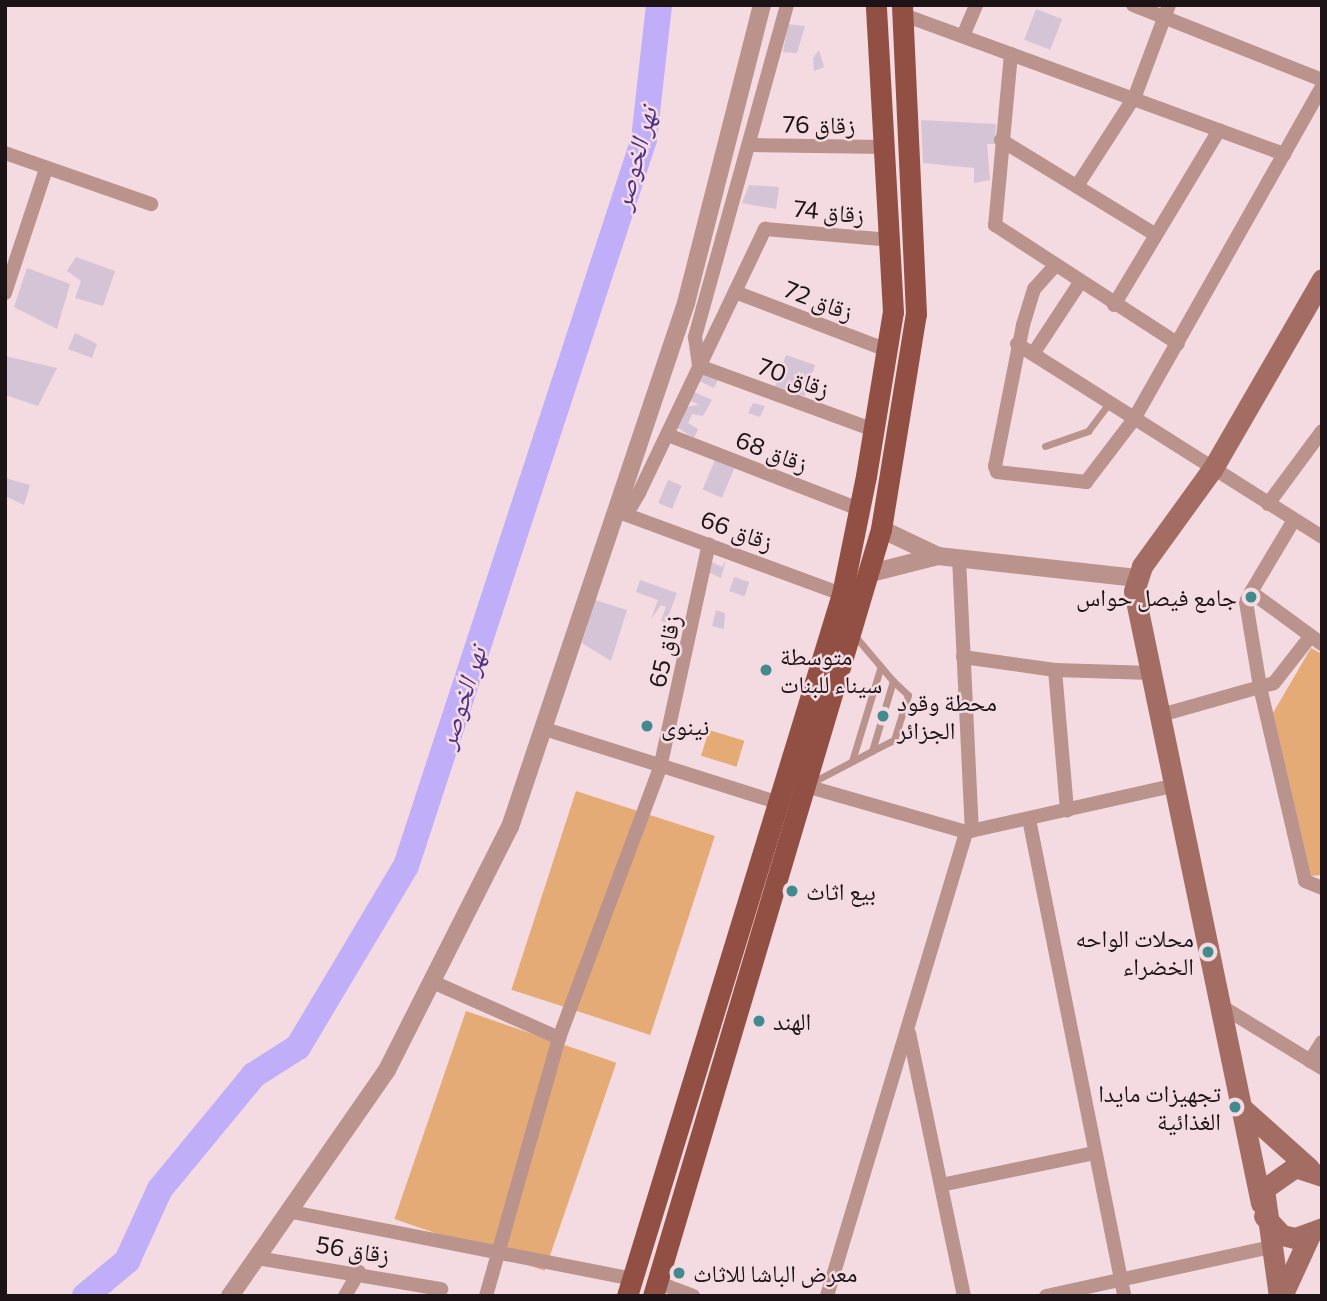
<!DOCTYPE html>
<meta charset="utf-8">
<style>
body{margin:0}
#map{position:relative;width:1327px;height:1301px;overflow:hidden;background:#f4dbe2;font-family:Commissioner,"Noto Naskh Arabic",sans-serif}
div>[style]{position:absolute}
.green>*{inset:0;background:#e5ab77;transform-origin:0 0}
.river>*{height:26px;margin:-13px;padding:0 13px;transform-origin:13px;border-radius:13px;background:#c0aef9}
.building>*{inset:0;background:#d5c4d5;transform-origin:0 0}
.service>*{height:7px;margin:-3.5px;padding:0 3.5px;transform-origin:3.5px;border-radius:3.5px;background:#ba938c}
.minor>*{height:14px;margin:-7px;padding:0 7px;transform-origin:7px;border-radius:7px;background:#ba938c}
.tertiary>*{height:18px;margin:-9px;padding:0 9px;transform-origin:9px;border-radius:9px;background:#ba938c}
.secondary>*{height:21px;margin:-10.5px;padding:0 10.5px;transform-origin:10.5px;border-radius:10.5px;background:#a36d63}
.primary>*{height:21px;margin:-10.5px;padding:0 10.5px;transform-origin:10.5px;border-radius:10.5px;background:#925045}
.dots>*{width:19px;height:19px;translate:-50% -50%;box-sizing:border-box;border:4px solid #f4dbe2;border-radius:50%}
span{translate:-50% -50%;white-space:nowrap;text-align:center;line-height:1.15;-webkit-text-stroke:5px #f4dbe2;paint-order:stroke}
.street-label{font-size:24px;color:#1c1316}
.poi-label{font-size:24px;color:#1c1316}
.right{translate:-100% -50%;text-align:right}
.left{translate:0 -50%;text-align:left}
.water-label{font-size:26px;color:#4d3085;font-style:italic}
.frame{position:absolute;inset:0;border:7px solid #1c1316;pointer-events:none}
</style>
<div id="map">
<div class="green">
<i style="clip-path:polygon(1311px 648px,1322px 654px,1322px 875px,1311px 876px,1273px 713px)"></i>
<i style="left:709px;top:730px;width:37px;height:27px;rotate:17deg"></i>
<i style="left:576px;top:791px;width:146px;height:209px;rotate:18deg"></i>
<i style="left:466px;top:1011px;width:159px;height:220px;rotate:19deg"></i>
</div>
<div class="river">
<i style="left:85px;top:1296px;width:55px;rotate:-39.8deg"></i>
<i style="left:127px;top:1261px;width:79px;rotate:-65.4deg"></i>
<i style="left:160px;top:1189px;width:148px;rotate:-50.5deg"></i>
<i style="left:254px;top:1075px;width:52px;rotate:-32.5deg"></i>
<i style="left:298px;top:1047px;width:211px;rotate:-59.2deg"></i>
<i style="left:406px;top:866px;width:765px;rotate:-71.87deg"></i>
<i style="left:644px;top:139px;width:135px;rotate:-83.6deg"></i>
</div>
<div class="building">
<i style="left:1036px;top:9px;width:28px;height:33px;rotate:21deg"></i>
<i style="clip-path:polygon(788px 24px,805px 26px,797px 53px,783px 52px)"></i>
<i style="clip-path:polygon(819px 50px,824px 67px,814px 71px,813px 58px)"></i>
<i style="clip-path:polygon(921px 120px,996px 124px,995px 144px,987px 144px,990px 180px,974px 183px,974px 168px,923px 163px)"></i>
<i style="clip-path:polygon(749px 185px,779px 187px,776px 209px,742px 203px)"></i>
<i style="clip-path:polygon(76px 257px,115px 271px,103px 306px,75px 298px,81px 281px,67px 271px)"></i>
<i style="clip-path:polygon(27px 268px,70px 284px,57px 329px,14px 307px)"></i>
<i style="clip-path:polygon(75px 333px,97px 344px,92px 358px,68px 349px)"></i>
<i style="left:786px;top:355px;width:31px;height:33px;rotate:19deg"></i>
<i style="clip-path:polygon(5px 356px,57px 368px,38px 406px,5px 395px)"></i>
<i style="clip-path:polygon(700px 370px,719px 378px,714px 388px,699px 381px,694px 392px,712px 400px,703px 416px,692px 414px,688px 423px,698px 429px,694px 438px,676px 427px,684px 407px,699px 405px,687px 399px)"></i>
<i style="clip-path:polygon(753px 403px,765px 406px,760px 417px,748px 413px)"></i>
<i style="left:715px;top:460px;width:21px;height:32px;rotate:23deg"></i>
<i style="clip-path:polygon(5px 478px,30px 485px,24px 505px,5px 496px)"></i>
<i style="left:668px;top:480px;width:15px;height:25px;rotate:23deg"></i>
<i style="clip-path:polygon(726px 560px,721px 578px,708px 572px,712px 562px,722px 567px)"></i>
<i style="left:734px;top:577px;width:16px;height:15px;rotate:18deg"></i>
<i style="clip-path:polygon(640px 580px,677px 593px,666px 622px,661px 621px,666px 607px,661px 605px,651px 619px,658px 600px,636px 592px)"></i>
<i style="clip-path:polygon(595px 600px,627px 610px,611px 661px,582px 643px)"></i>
<i style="clip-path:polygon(716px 610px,725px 613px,724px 629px,712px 626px)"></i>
</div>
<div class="service">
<i style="left:1045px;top:446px;width:46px;rotate:-19.2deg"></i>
<i style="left:1088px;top:431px;width:35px;rotate:-53deg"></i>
<i style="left:872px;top:751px;width:25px;rotate:-27deg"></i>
<i style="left:894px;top:740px;width:47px;rotate:-72.7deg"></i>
<i style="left:908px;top:695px;width:21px;rotate:-137deg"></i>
<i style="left:852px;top:761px;width:96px;rotate:-73.1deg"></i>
<i style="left:811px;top:783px;width:69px;rotate:-27.7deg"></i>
<i style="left:872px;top:751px;width:73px;rotate:-73.3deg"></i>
<i style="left:893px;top:681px;width:59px;rotate:-130.2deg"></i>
</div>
<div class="minor">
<i style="left:787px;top:5px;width:345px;rotate:105.5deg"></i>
<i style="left:695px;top:337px;width:29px;rotate:82deg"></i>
<i style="left:699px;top:366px;width:186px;rotate:20.1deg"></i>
<i style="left:1133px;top:5px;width:203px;rotate:21.6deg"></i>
<i style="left:904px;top:15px;width:405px;rotate:20.1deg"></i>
<i style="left:963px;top:36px;width:34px;rotate:-67deg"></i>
<i style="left:1011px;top:54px;width:172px;rotate:95.3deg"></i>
<i style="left:995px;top:225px;width:218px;rotate:33deg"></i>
<i style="left:1001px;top:140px;width:178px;rotate:31.5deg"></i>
<i style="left:753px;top:145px;width:131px;rotate:0.9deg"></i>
<i style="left:5px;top:153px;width:155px;rotate:19.3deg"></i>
<i style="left:1077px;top:186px;width:107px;rotate:-57.2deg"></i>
<i style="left:1135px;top:96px;width:97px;rotate:-69.5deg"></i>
<i style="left:1053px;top:268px;width:28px;rotate:132deg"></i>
<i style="left:1034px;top:289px;width:38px;rotate:107deg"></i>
<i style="left:1023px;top:325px;width:144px;rotate:101.2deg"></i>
<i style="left:995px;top:466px;width:6px;rotate:72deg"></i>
<i style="left:997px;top:472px;width:90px;rotate:6.4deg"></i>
<i style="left:1086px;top:482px;width:79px;rotate:-52.7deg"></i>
<i style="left:1134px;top:419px;width:382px;rotate:-60.5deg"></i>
<i style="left:735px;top:292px;width:163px;rotate:20.9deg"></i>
<i style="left:5px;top:293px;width:131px;rotate:-71.7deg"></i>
<i style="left:1114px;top:305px;width:204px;rotate:-59deg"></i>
<i style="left:1017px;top:344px;width:361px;rotate:32.3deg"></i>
<i style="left:1033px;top:354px;width:84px;rotate:-56.7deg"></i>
<i style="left:668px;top:435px;width:205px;rotate:21.2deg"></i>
<i style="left:1268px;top:504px;width:91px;rotate:-53.5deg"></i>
<i style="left:616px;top:511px;width:17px;rotate:-21deg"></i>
<i style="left:632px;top:505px;width:14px;rotate:-60deg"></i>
<i style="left:639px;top:493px;width:293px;rotate:-64.5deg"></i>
<i style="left:765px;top:229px;width:125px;rotate:5deg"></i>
<i style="left:616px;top:511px;width:241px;rotate:20.2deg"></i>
<i style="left:959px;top:558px;width:273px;rotate:87.3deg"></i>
<i style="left:1251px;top:592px;width:84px;rotate:-59.2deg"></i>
<i style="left:1322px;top:644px;width:88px;rotate:-143.8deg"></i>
<i style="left:1251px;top:592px;width:11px;rotate:117deg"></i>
<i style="left:1246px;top:602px;width:86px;rotate:80.6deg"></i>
<i style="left:1260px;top:687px;width:199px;rotate:76.9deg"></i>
<i style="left:1305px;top:881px;width:18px;rotate:22deg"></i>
<i style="left:963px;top:657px;width:93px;rotate:8deg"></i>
<i style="left:1055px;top:670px;width:97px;rotate:1.8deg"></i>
<i style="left:1055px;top:670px;width:141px;rotate:85.1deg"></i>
<i style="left:1161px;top:715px;width:117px;rotate:-15.8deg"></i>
<i style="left:1274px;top:683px;width:58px;rotate:-52deg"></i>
<i style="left:548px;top:730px;width:243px;rotate:17.5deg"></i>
<i style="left:806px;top:786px;width:166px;rotate:16deg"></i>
<i style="left:966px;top:832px;width:215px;rotate:-12.6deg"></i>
<i style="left:1029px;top:819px;width:486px;rotate:78.7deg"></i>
<i style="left:435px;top:983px;width:136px;rotate:23.9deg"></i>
<i style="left:1221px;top:1006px;width:119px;rotate:31.5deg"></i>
<i style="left:909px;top:1033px;width:269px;rotate:78.2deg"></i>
<i style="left:1310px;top:1061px;width:22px;rotate:-58deg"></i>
<i style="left:941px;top:1185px;width:156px;rotate:-11.8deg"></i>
<i style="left:292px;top:1212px;width:347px;rotate:11.1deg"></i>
<i style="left:257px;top:1258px;width:187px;rotate:9.6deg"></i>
<i style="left:657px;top:1282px;width:39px;rotate:21deg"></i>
<i style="left:345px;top:1296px;width:28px;rotate:-60deg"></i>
<i style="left:486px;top:1296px;width:268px;rotate:-74.2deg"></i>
<i style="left:559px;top:1038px;width:288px;rotate:-69.5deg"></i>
<i style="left:660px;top:768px;width:229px;rotate:-77.7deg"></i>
<i style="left:827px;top:1296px;width:484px;rotate:-73.3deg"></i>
<i style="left:1046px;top:1296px;width:229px;rotate:-12.3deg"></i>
</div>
<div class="tertiary">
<i style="left:881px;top:529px;width:63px;rotate:25.3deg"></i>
<i style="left:938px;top:556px;width:200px;rotate:6.3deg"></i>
<i style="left:871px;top:573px;width:69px;rotate:-14.2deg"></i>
<i style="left:230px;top:1296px;width:275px;rotate:-55.2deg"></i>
<i style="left:387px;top:1070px;width:272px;rotate:-63.2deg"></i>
<i style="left:510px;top:827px;width:553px;rotate:-71.43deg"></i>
<i style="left:686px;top:303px;width:308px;rotate:-75.7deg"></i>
</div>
<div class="secondary">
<i style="left:1242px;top:1108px;width:90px;rotate:41.8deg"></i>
<i style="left:1261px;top:1203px;width:625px;rotate:-101.72deg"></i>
<i style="left:1134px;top:591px;width:26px;rotate:-72deg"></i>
<i style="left:1142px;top:566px;width:121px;rotate:-54.1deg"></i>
<i style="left:1213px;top:468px;width:218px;rotate:-60deg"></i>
<i style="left:1264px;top:1216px;width:26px;rotate:47deg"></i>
<i style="left:1282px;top:1235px;width:13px;rotate:13deg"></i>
<i style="left:1295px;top:1238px;width:29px;rotate:-20deg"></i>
<i style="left:1279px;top:1296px;width:108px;rotate:-98deg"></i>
<i style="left:1264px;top:1189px;width:38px;rotate:-35deg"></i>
<i style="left:1295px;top:1167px;width:28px;rotate:18deg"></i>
<i style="left:1282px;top:1296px;width:65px;rotate:-65.4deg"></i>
</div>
<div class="primary">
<i style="left:627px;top:1296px;width:734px;rotate:-72.97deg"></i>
<i style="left:842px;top:594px;width:120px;rotate:-78.5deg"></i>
<i style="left:866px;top:476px;width:166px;rotate:-80.7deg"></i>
<i style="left:893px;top:312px;width:307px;rotate:-93.2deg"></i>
<i style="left:653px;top:1296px;width:800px;rotate:-73.44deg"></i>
<i style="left:881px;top:529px;width:218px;rotate:-80.8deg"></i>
<i style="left:916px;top:314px;width:309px;rotate:-92.6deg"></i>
</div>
<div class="dots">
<i style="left:1251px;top:597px;background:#428a8d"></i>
<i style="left:766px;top:670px;background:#428a8d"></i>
<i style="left:883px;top:716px;background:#428a8d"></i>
<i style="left:647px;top:726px;background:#428a8d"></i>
<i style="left:792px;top:891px;background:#428a8d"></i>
<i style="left:1208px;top:952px;background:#428a8d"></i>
<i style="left:759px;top:1021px;background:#428a8d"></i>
<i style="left:1235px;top:1107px;background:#428a8d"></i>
<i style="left:679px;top:1273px;background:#428a8d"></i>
</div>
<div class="street-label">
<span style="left:819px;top:124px;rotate:1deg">زقاق 76</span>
<span style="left:829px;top:211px;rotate:6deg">زقاق 74</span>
<span style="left:819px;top:300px;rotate:21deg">زقاق 72</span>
<span style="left:794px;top:377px;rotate:20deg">زقاق 70</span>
<span style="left:772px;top:451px;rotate:21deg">زقاق 68</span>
<span style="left:737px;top:530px;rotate:20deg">زقاق 66</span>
<span style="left:664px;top:651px;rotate:-77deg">زقاق 65</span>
<span style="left:353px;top:1249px;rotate:9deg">زقاق 56</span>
</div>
<div class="poi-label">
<span class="right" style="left:1237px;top:597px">جامع فيصل حواس</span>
<span class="left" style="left:780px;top:670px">متوسطة<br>سيناء للبنات</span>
<span class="left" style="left:897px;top:716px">محطة وقود<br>الجزائر</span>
<span class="left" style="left:661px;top:726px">نينوى</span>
<span class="left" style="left:806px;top:891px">بيع اثاث</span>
<span class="right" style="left:1194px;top:952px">محلات الواحه<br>الخضراء</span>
<span class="left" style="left:773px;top:1021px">الهند</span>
<span class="right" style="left:1221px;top:1107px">تجهيزات مايدا<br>الغذائية</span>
<span class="left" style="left:693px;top:1273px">معرض الباشا للاثاث</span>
</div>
<div class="water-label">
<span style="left:634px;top:158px;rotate:-75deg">نهر الخوصر</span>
<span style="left:461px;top:697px;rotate:-72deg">نهر الخوصر</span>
</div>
<div class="frame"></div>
</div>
